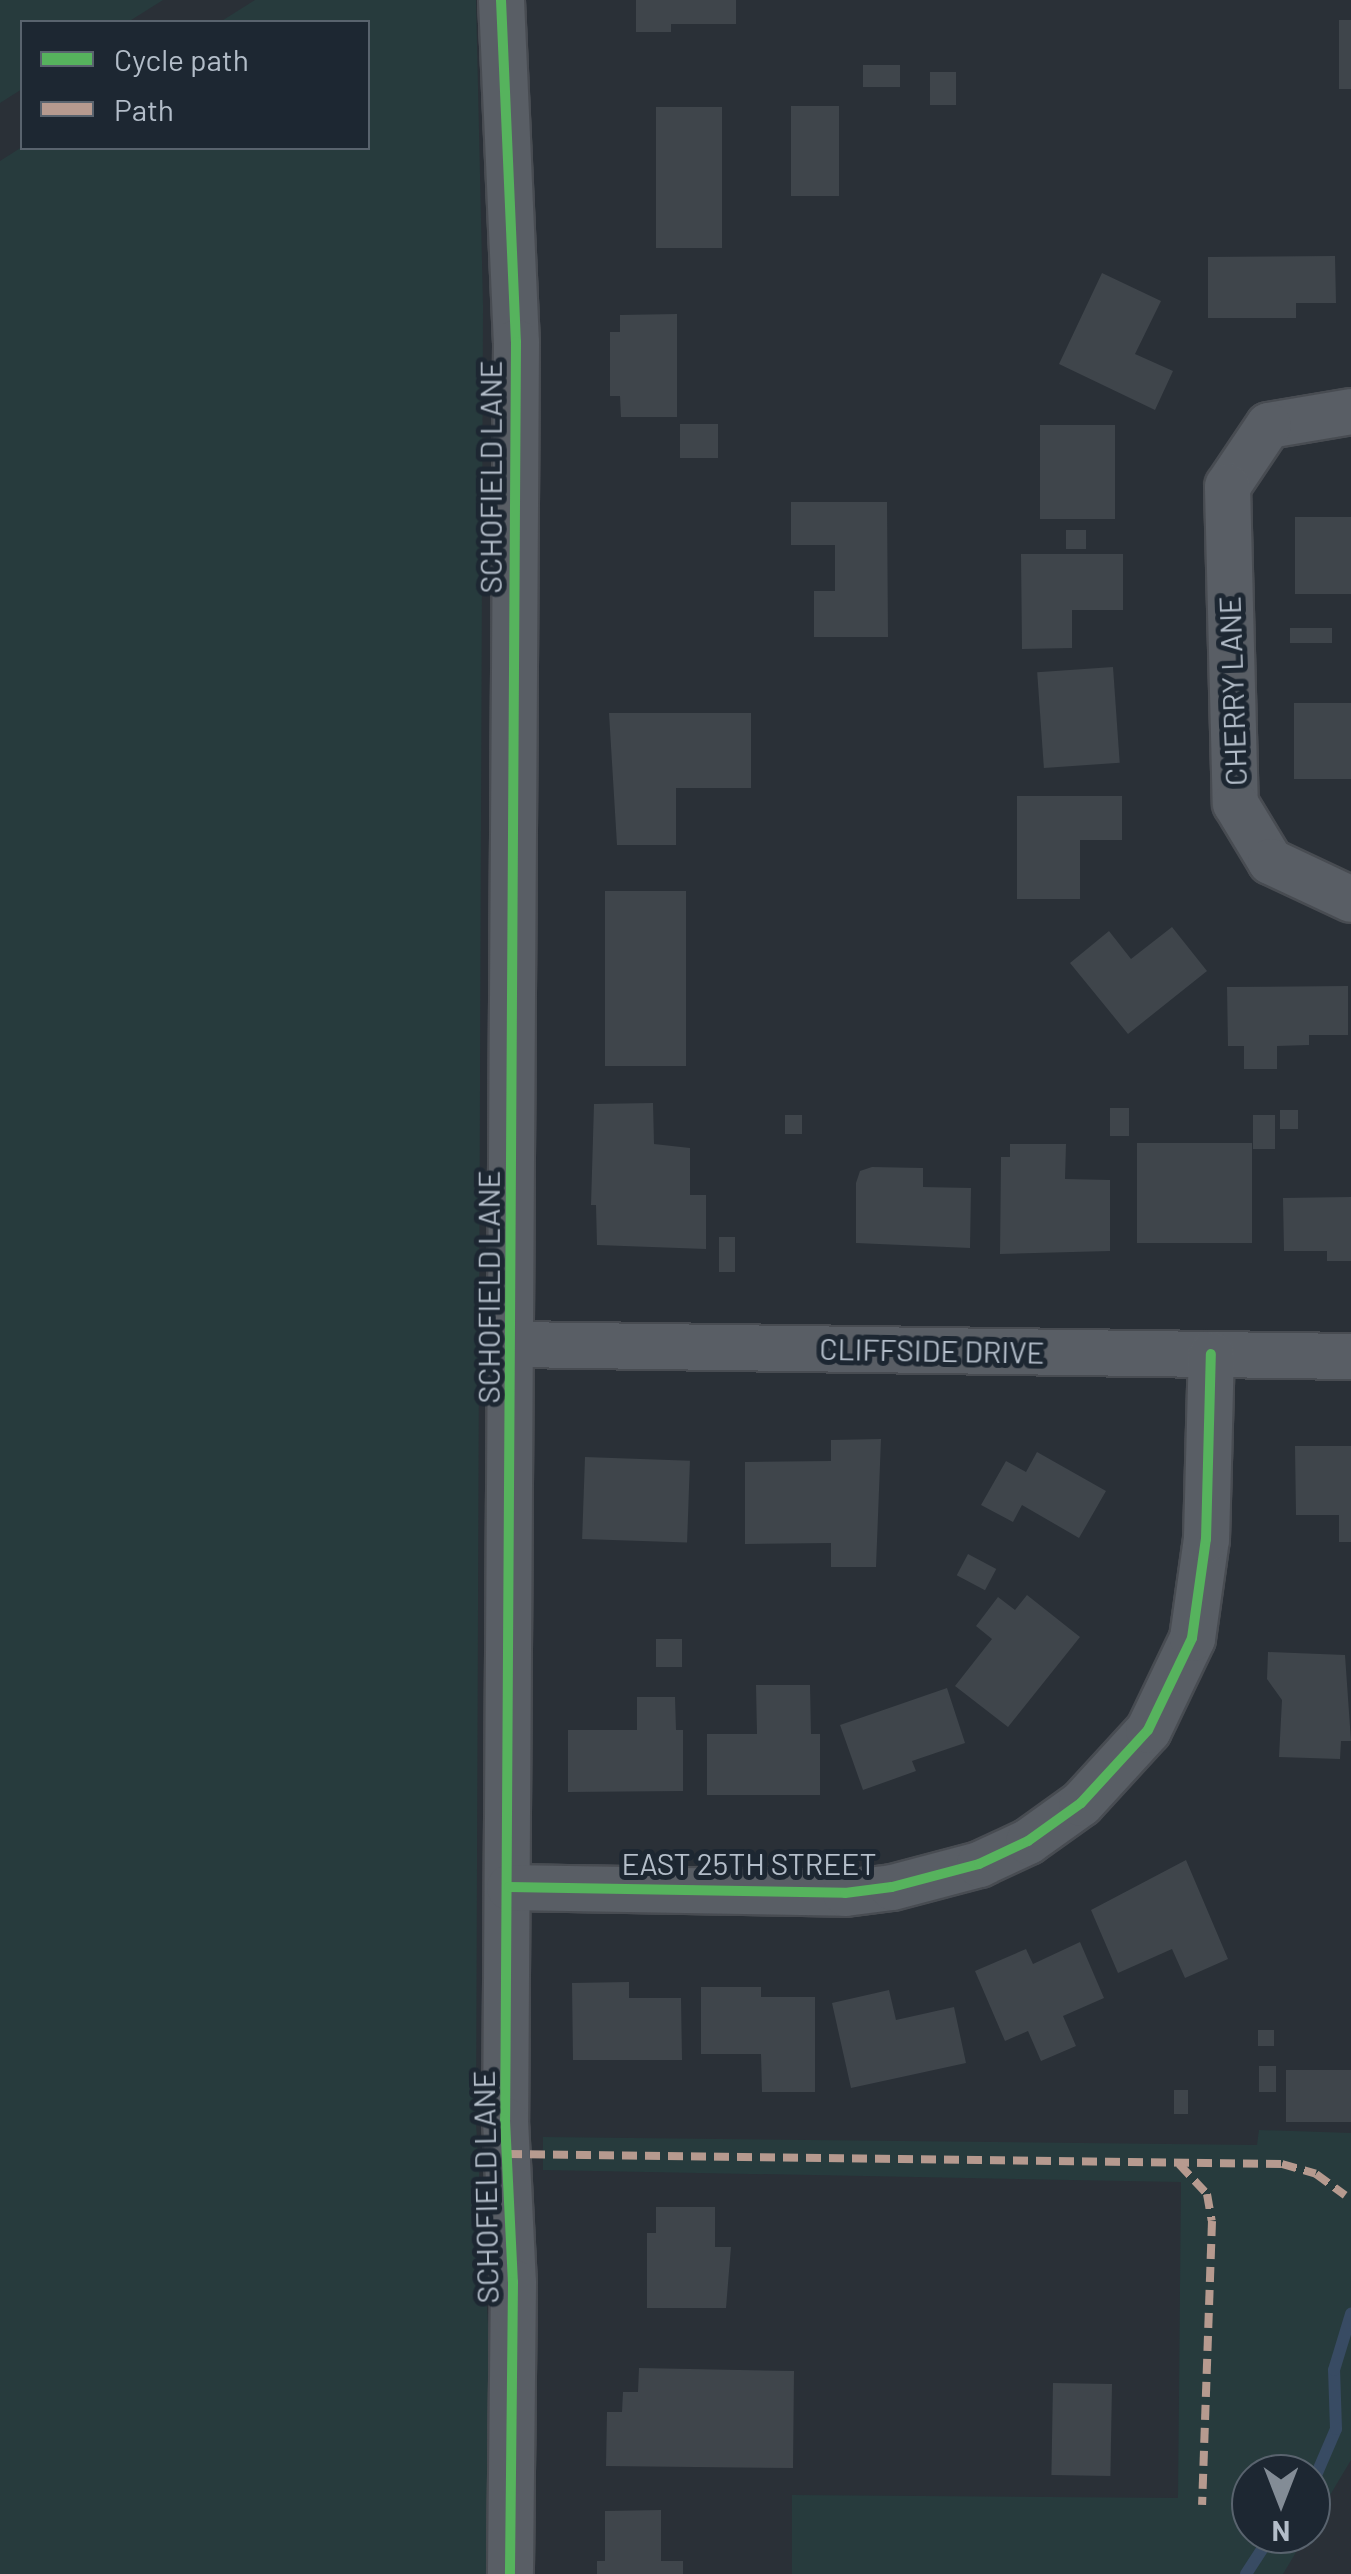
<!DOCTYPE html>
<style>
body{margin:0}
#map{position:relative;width:1351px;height:2574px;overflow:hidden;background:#2a3037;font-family:Barlow,sans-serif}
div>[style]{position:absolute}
.green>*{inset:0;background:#273b3d}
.stream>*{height:12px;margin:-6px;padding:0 6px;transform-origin:6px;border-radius:6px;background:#384b63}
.building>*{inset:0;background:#3f454b;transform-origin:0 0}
.roads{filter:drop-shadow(2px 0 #484c52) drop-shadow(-2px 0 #484c52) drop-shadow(0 2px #484c52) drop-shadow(0 -2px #484c52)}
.minor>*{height:45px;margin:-22.5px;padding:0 22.5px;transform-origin:22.5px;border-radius:22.5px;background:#595e65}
.quiet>*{height:8px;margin-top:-4px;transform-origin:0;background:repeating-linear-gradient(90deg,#b69a8f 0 15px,transparent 0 23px)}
.cycleway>*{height:10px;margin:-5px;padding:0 5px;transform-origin:5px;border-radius:5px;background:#56b35d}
span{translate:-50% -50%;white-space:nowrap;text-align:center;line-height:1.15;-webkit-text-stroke:10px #1d2732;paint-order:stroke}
.street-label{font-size:30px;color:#b3bdc9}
.legend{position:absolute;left:20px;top:20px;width:350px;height:130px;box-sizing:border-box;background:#1d2732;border:2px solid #59636e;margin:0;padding:12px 18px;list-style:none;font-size:30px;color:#b3bdc9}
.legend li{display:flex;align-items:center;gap:20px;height:50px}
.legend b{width:50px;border:2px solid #59636e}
.north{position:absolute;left:1231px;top:2454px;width:100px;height:100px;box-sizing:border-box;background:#1d2732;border:2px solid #59636e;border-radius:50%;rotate:180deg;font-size:28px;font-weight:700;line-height:40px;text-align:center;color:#b3bdc9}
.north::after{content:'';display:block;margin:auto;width:35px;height:45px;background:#838c96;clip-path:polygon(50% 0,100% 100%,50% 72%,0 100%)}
</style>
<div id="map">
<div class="green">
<i style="clip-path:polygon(0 0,163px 0,128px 22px,22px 22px,22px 89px,0 103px)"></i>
<i style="clip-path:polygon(255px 0,476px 0,483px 306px,476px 2123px,489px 2341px,489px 2574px,0 2574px,0 161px,22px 147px,368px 148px,368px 22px,220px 22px)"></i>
<i style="clip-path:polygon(1259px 2130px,1351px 2133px,1351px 2460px,1311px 2527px,1311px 2474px,1251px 2474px,1251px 2534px,1307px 2534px,1283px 2574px,792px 2574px,792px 2495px,1178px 2498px,1181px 2182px,543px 2170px,543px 2137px,1257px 2145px)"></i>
</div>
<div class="stream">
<i style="left:1311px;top:2487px;width:63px;rotate:-66.7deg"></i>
<i style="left:1336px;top:2429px;width:59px;rotate:-91.9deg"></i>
<i style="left:1334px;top:2370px;width:59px;rotate:-73.1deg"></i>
<i style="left:1246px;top:2574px;width:48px;rotate:-57deg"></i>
</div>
<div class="building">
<i style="clip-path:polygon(636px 0,736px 0,736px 24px,671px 24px,671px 32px,636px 32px)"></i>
<i style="left:1339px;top:20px;width:12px;height:69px"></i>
<i style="left:863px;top:65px;width:37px;height:22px"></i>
<i style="left:930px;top:72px;width:26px;height:33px"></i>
<i style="left:791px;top:106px;width:48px;height:90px"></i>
<i style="left:656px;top:107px;width:66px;height:141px"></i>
<i style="clip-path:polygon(1335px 256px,1336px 303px,1296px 303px,1296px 318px,1208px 318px,1208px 257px)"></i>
<i style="clip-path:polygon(1102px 273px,1161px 301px,1135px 354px,1173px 371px,1155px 410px,1059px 364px)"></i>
<i style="clip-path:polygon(677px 314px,677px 417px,621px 417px,620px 396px,610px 396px,610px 332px,620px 332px,620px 315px)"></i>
<i style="left:680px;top:424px;width:38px;height:34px"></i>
<i style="left:1040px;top:425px;width:75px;height:94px"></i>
<i style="clip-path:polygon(791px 502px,887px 502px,888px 637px,814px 637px,814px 591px,835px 591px,835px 545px,791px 545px)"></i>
<i style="left:1295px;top:517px;width:56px;height:77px"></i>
<i style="left:1066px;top:530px;width:20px;height:19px"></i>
<i style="clip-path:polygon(1021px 554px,1123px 554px,1123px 610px,1072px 610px,1072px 648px,1022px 649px)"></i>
<i style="left:1290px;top:628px;width:42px;height:15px"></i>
<i style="left:1113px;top:667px;width:96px;height:76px;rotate:86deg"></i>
<i style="left:1294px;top:703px;width:57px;height:76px"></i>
<i style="clip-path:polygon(609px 713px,751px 713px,751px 788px,676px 788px,676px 845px,617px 845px)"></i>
<i style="clip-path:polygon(1017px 796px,1122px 796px,1122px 840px,1080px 840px,1080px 899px,1017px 899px)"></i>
<i style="left:605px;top:891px;width:81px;height:175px"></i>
<i style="clip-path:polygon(1172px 927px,1207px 971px,1128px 1034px,1070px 963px,1109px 931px,1131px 959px)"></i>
<i style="clip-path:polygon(1348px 986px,1348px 1035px,1309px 1035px,1309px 1045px,1277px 1046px,1277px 1069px,1244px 1069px,1244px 1046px,1228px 1046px,1227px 987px)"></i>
<i style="clip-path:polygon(653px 1103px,654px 1144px,690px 1148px,690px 1195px,706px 1195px,706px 1249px,597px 1245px,596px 1205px,591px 1205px,594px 1104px)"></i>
<i style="left:1110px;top:1108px;width:19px;height:28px"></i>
<i style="left:1280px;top:1110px;width:18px;height:19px"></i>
<i style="left:785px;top:1115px;width:17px;height:19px"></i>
<i style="left:1253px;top:1115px;width:22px;height:34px"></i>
<i style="left:1252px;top:1143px;width:100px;height:115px;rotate:90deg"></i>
<i style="clip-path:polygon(1010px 1144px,1066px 1144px,1065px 1179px,1110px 1180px,1110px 1251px,1000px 1254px,1001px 1157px,1010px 1157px)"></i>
<i style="clip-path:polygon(872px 1167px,923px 1168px,923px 1187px,971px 1188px,970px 1248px,856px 1243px,856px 1183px,860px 1171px)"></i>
<i style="clip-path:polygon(1351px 1197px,1351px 1261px,1327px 1261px,1327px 1251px,1284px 1251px,1283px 1198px)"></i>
<i style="left:719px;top:1237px;width:16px;height:35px"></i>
<i style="clip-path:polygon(881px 1439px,876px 1567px,831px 1567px,831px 1543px,745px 1544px,745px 1462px,831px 1461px,831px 1440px)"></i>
<i style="clip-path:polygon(1295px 1446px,1351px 1446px,1351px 1542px,1339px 1542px,1339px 1515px,1296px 1515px)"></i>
<i style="clip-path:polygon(1037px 1452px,1106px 1491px,1079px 1538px,1022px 1505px,1013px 1522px,981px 1505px,1006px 1461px,1026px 1472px)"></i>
<i style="left:585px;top:1457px;width:105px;height:82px;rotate:2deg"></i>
<i style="left:968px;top:1554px;width:32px;height:24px;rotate:28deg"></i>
<i style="clip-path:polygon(1027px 1595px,1080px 1637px,1008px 1727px,955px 1686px,992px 1639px,976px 1626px,998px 1597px,1015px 1610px)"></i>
<i style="left:656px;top:1639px;width:26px;height:28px"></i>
<i style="clip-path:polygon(1268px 1652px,1345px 1655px,1351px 1741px,1341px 1741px,1340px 1759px,1279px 1757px,1282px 1700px,1267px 1679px)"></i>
<i style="clip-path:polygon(756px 1685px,810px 1685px,811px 1734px,820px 1734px,820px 1795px,707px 1795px,707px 1734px,757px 1734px)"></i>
<i style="clip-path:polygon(947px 1688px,965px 1743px,912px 1761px,916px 1771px,863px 1790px,840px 1725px)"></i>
<i style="clip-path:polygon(637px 1697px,675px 1697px,676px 1730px,683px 1730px,683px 1791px,568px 1792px,568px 1730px,637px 1730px)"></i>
<i style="clip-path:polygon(1186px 1860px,1228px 1959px,1185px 1978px,1172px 1949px,1118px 1973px,1091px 1910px)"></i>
<i style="clip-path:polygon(1080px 1942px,1104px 1998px,1063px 2016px,1076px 2046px,1041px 2061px,1028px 2031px,1005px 2041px,975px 1971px,1026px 1949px,1033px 1964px)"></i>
<i style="clip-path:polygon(629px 1982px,629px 1998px,681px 1998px,682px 2060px,573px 2060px,572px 1983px)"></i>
<i style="clip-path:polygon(701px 1987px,761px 1987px,761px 1997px,815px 1997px,815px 2092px,762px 2092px,761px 2054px,701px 2054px)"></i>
<i style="clip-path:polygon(889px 1990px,896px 2020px,954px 2007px,966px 2063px,851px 2088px,832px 2003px)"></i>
<i style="left:1258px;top:2030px;width:16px;height:16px"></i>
<i style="left:1259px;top:2066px;width:17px;height:26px"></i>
<i style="left:1351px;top:2070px;width:52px;height:65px;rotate:90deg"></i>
<i style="left:1174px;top:2090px;width:14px;height:24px"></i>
<i style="clip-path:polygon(656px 2207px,715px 2207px,715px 2247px,731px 2247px,726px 2308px,647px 2308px,647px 2233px,656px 2233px)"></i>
<i style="clip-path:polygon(639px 2368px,794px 2371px,793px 2468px,606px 2466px,607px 2412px,622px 2412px,623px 2392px,638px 2392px)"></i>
<i style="left:1053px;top:2383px;width:59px;height:92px;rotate:1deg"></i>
<i style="clip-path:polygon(661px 2510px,661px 2561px,683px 2561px,683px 2574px,597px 2574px,597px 2561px,605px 2561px,605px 2511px)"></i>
</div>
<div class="roads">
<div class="minor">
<i style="left:501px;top:0;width:342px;rotate:87.5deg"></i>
<i style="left:516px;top:342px;width:1778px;rotate:90.35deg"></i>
<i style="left:505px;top:2120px;width:162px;rotate:87.2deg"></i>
<i style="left:513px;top:2282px;width:292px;rotate:90.6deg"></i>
<i style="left:1351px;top:411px;width:84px;rotate:170.4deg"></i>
<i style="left:1268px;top:425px;width:73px;rotate:123.9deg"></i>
<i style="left:1227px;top:486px;width:317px;rotate:88.6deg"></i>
<i style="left:1235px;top:803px;width:68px;rotate:58.9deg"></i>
<i style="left:1270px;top:861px;width:89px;rotate:25.1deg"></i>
<i style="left:513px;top:1344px;width:838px;rotate:0.82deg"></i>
<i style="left:509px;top:1887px;width:336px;rotate:1deg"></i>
<i style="left:845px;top:1893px;width:47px;rotate:-7.3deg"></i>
<i style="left:892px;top:1887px;width:90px;rotate:-14.8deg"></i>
<i style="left:979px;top:1864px;width:54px;rotate:-25.1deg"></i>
<i style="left:1028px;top:1841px;width:65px;rotate:-35.6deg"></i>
<i style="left:1081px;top:1803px;width:99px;rotate:-47.5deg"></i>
<i style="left:1148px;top:1730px;width:102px;rotate:-64.4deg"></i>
<i style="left:1192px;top:1638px;width:100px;rotate:-82deg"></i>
<i style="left:1206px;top:1539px;width:185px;rotate:-88.5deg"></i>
</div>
</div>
<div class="quiet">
<i style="left:507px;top:2154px;width:775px;rotate:0.74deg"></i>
<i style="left:1282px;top:2164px;width:35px;rotate:16deg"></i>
<i style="left:1316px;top:2174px;width:36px;rotate:36deg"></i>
<i style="left:1179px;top:2164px;width:41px;rotate:47deg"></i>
<i style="left:1207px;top:2194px;width:27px;rotate:80deg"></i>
<i style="left:1212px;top:2221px;width:284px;rotate:92deg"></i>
</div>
<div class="cycleway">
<i style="left:501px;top:0;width:342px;rotate:87.5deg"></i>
<i style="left:516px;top:342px;width:1778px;rotate:90.35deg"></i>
<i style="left:505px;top:2120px;width:162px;rotate:87.2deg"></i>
<i style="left:513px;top:2282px;width:292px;rotate:90.6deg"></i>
<i style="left:509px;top:1887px;width:336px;rotate:1deg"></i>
<i style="left:845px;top:1893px;width:47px;rotate:-7.3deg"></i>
<i style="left:892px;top:1887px;width:90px;rotate:-14.8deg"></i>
<i style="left:979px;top:1864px;width:54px;rotate:-25.1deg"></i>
<i style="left:1028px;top:1841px;width:65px;rotate:-35.6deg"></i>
<i style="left:1081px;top:1803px;width:99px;rotate:-47.5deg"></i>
<i style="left:1148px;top:1730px;width:102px;rotate:-64.4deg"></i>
<i style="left:1192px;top:1638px;width:100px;rotate:-82deg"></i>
<i style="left:1206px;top:1539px;width:185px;rotate:-88.5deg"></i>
</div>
<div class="street-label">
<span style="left:490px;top:477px;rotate:-90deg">SCHOFIELD LANE</span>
<span style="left:1232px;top:691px;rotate:-92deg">CHERRY LANE</span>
<span style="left:488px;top:1287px;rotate:-90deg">SCHOFIELD LANE</span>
<span style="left:932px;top:1350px;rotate:1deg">CLIFFSIDE DRIVE</span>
<span style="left:749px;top:1863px">EAST 25TH STREET</span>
<span style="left:485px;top:2187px;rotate:-91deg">SCHOFIELD LANE</span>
</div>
<ul class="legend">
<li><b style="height:12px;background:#56b35d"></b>Cycle path</li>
<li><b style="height:12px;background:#b69a8f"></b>Path</li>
</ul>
<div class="north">N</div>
</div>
